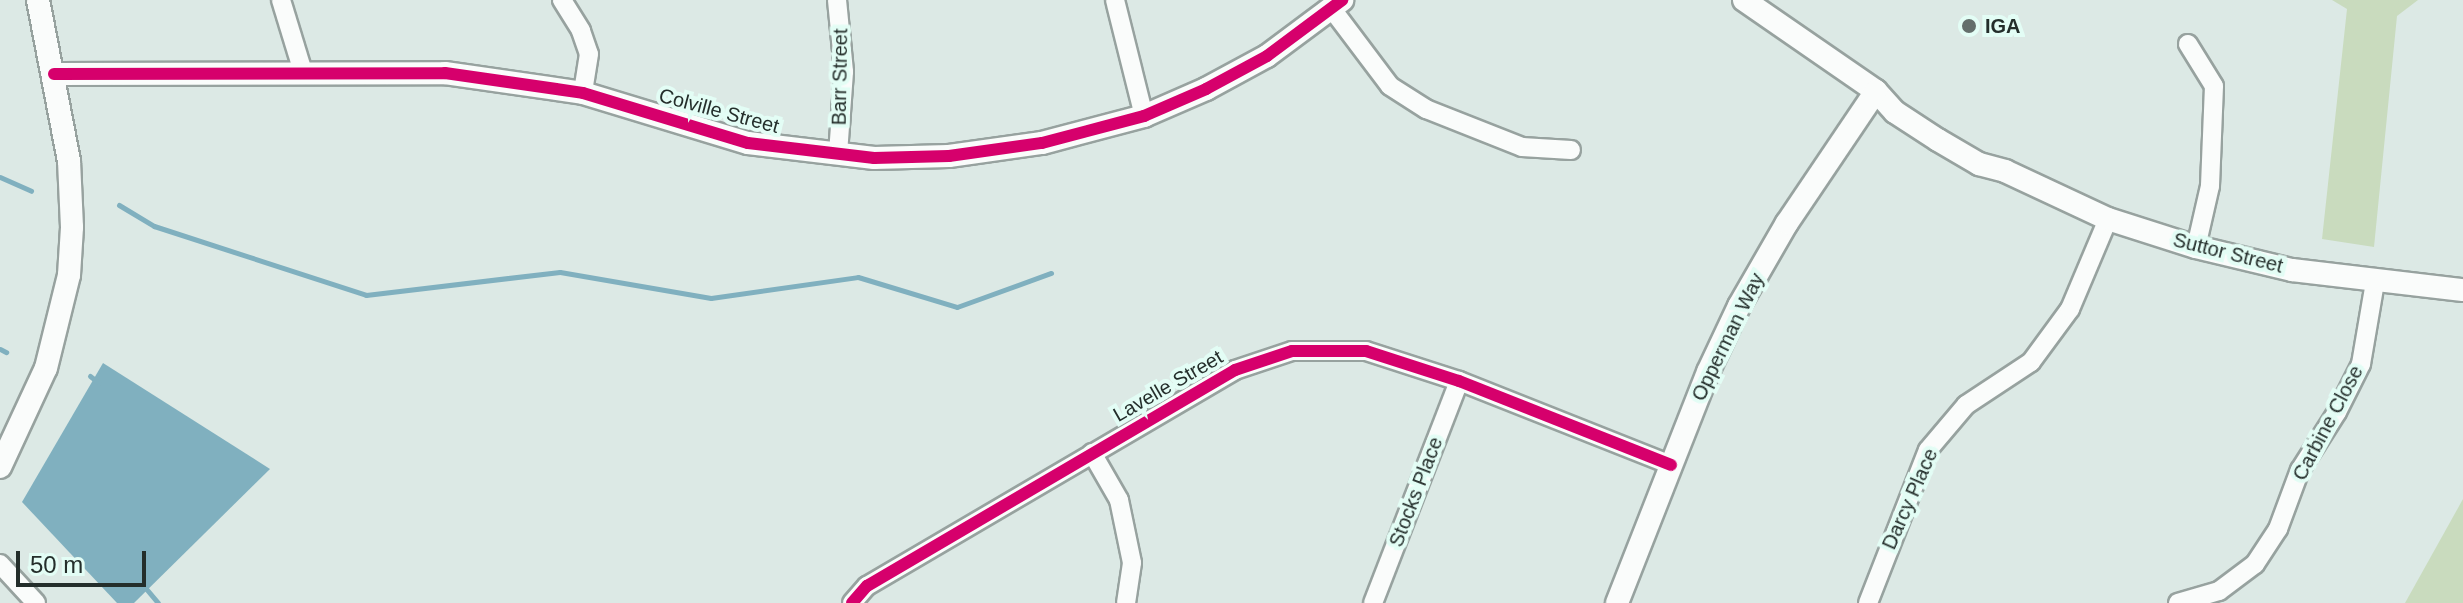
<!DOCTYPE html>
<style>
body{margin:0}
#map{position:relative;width:2463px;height:603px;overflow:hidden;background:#dce9e5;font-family:Helvetica,sans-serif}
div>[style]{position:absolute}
.green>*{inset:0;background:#c9dbbe}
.water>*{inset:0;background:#80b0bf}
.stream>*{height:5px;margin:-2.5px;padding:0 2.5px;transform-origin:2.5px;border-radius:2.5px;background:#80b0bf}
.roads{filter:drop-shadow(2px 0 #97a29f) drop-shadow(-2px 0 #97a29f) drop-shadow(0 2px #97a29f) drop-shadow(0 -2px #97a29f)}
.minor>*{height:18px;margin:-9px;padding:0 9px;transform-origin:9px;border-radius:9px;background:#fafcfb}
.tertiary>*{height:22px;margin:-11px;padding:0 11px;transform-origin:11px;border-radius:11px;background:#fafcfb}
.cycleway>*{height:12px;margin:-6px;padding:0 6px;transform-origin:6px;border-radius:6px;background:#d6006c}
.dots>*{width:22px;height:22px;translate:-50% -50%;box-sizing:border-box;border:4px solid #e3fdf5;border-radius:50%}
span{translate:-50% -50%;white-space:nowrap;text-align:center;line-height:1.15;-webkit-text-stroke:8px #e3fdf5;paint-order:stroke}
.poi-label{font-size:20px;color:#242e2b;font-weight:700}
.left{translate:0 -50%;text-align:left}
.street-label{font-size:20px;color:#242e2b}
.scale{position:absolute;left:16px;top:551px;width:130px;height:36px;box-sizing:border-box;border:4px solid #242e2b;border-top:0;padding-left:10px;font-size:24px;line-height:28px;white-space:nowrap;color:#242e2b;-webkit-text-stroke:6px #e3fdf5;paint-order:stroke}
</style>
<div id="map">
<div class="green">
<i style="clip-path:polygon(2332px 0,2418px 0,2397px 16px,2374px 247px,2322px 239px,2347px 9px)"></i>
<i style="clip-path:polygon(2463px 499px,2463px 603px,2405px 603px)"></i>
</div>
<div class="water">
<i style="clip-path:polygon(103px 363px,270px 469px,134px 603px,117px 603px,22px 502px)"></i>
</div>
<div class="stream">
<i style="left:0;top:177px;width:34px;rotate:24deg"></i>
<i style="left:119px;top:205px;width:41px;rotate:31deg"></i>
<i style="left:154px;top:226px;width:223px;rotate:18deg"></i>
<i style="left:366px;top:295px;width:195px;rotate:-6.8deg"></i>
<i style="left:560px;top:272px;width:153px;rotate:9.8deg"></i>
<i style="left:711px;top:298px;width:148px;rotate:-8.1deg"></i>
<i style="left:858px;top:277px;width:103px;rotate:16.9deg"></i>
<i style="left:957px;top:307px;width:100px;rotate:-19.9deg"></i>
<i style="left:0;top:349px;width:7px;rotate:27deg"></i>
<i style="left:90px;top:376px;width:11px;rotate:38deg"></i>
<i style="left:143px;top:585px;width:23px;rotate:50deg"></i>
</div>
<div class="roads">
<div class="minor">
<i style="left:281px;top:0;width:75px;rotate:73deg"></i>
<i style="left:562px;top:0;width:36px;rotate:58deg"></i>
<i style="left:581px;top:31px;width:24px;rotate:71deg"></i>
<i style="left:589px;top:54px;width:39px;rotate:99deg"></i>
<i style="left:837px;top:0;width:72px;rotate:84.4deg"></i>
<i style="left:844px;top:72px;width:82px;rotate:94.2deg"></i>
<i style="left:1115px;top:0;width:120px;rotate:76deg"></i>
<i style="left:1332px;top:9px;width:96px;rotate:53deg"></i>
<i style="left:1390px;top:86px;width:43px;rotate:32.6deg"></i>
<i style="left:1426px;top:109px;width:103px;rotate:21.6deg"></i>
<i style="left:1522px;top:147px;width:49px;rotate:3.5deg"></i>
<i style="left:2188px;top:44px;width:49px;rotate:58.2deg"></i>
<i style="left:2214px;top:86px;width:100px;rotate:92.3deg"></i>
<i style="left:2210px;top:186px;width:63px;rotate:102.9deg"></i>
<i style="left:1092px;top:453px;width:54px;rotate:60.1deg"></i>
<i style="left:1119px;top:500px;width:64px;rotate:78.3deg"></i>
<i style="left:1132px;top:563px;width:40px;rotate:98.5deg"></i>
<i style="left:0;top:564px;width:53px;rotate:47.3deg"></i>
<i style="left:852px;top:603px;width:23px;rotate:-49deg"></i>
<i style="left:867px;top:586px;width:427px;rotate:-30.4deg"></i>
<i style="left:1235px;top:370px;width:60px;rotate:-18.4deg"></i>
<i style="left:1292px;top:351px;width:74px"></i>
<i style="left:1366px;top:351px;width:98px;rotate:17.9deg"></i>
<i style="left:1459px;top:381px;width:228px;rotate:21.6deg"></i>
<i style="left:1373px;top:603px;width:238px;rotate:-68.8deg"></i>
<i style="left:1868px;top:603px;width:164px;rotate:-68.6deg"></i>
<i style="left:1928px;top:450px;width:59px;rotate:-49.8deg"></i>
<i style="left:1966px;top:405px;width:78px;rotate:-33.5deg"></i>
<i style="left:2031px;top:362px;width:66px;rotate:-53.7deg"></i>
<i style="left:2070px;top:309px;width:98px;rotate:-67.1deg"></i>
<i style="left:2178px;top:603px;width:43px;rotate:-16.3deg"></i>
<i style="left:2219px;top:591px;width:45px;rotate:-36.9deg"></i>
<i style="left:2255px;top:564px;width:42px;rotate:-56.7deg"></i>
<i style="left:2278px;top:529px;width:63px;rotate:-69.6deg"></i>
<i style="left:2300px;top:470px;width:69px;rotate:-57.5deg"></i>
<i style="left:2337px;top:412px;width:54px;rotate:-63.4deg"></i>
<i style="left:2361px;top:364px;width:83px;rotate:-80.3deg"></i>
</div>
<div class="tertiary">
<i style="left:1744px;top:0;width:160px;rotate:34.6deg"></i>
<i style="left:1876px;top:91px;width:28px;rotate:48deg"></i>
<i style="left:1895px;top:112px;width:51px;rotate:33.1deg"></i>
<i style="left:1938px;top:140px;width:48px;rotate:30.3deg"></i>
<i style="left:1979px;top:164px;width:27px;rotate:15deg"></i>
<i style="left:2005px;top:171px;width:114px;rotate:25deg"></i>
<i style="left:2108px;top:219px;width:92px;rotate:17.7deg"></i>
<i style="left:2196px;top:247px;width:99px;rotate:13.5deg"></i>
<i style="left:2292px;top:270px;width:172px;rotate:6.7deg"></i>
<i style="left:54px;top:74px;width:391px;rotate:-0.1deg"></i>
<i style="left:445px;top:73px;width:139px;rotate:8.2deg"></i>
<i style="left:583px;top:93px;width:172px;rotate:16.9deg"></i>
<i style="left:748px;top:143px;width:127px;rotate:6.8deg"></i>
<i style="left:874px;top:158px;width:75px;rotate:-1.5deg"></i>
<i style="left:949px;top:156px;width:94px;rotate:-8deg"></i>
<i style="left:1042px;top:143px;width:106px;rotate:-14.8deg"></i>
<i style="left:1144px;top:116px;width:68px;rotate:-23.5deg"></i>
<i style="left:1206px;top:89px;width:69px;rotate:-28.4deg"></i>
<i style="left:1267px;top:56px;width:94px;rotate:-36.7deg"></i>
<i style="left:0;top:467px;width:109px;rotate:-65.1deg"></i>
<i style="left:46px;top:368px;width:96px;rotate:-76.1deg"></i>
<i style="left:69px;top:275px;width:48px;rotate:-86.4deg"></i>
<i style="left:72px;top:227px;width:66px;rotate:-92.6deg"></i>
<i style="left:69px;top:161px;width:164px;rotate:-100.9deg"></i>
<i style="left:1617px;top:603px;width:248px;rotate:-68.5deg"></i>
<i style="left:1708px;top:372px;width:73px;rotate:-64.8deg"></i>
<i style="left:1739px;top:306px;width:96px;rotate:-60deg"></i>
<i style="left:1787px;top:223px;width:159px;rotate:-56deg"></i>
</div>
</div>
<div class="cycleway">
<i style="left:54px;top:74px;width:391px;rotate:-0.1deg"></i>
<i style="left:445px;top:73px;width:139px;rotate:8.2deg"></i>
<i style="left:583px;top:93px;width:172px;rotate:16.9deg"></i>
<i style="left:748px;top:143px;width:127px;rotate:6.8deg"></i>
<i style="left:874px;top:158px;width:75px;rotate:-1.5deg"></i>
<i style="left:949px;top:156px;width:94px;rotate:-8deg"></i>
<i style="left:1042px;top:143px;width:106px;rotate:-14.8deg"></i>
<i style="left:1144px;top:116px;width:68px;rotate:-23.5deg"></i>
<i style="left:1206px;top:89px;width:69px;rotate:-28.4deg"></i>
<i style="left:1267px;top:56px;width:94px;rotate:-36.7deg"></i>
<i style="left:852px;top:603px;width:23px;rotate:-49deg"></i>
<i style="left:867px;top:586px;width:427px;rotate:-30.4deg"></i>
<i style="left:1235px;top:370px;width:60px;rotate:-18.4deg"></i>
<i style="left:1292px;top:351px;width:74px"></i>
<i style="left:1366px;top:351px;width:98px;rotate:17.9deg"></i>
<i style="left:1459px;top:381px;width:228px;rotate:21.6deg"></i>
</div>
<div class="dots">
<i style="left:1969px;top:26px;background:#646f6c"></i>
</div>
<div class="poi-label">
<span class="left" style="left:1985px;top:26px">IGA</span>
</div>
<div class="street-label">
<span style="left:840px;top:77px;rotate:-89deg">Barr Street</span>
<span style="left:719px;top:111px;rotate:15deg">Colville Street</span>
<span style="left:2228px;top:253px;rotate:14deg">Suttor Street</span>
<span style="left:1728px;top:337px;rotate:-64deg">Opperman Way</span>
<span style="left:1168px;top:386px;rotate:-30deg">Lavelle Street</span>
<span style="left:2328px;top:423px;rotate:-62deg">Carbine Close</span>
<span style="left:1416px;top:492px;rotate:-69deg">Stocks Place</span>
<span style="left:1910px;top:499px;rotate:-66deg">Darcy Place</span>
</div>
<div class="scale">50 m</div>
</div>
